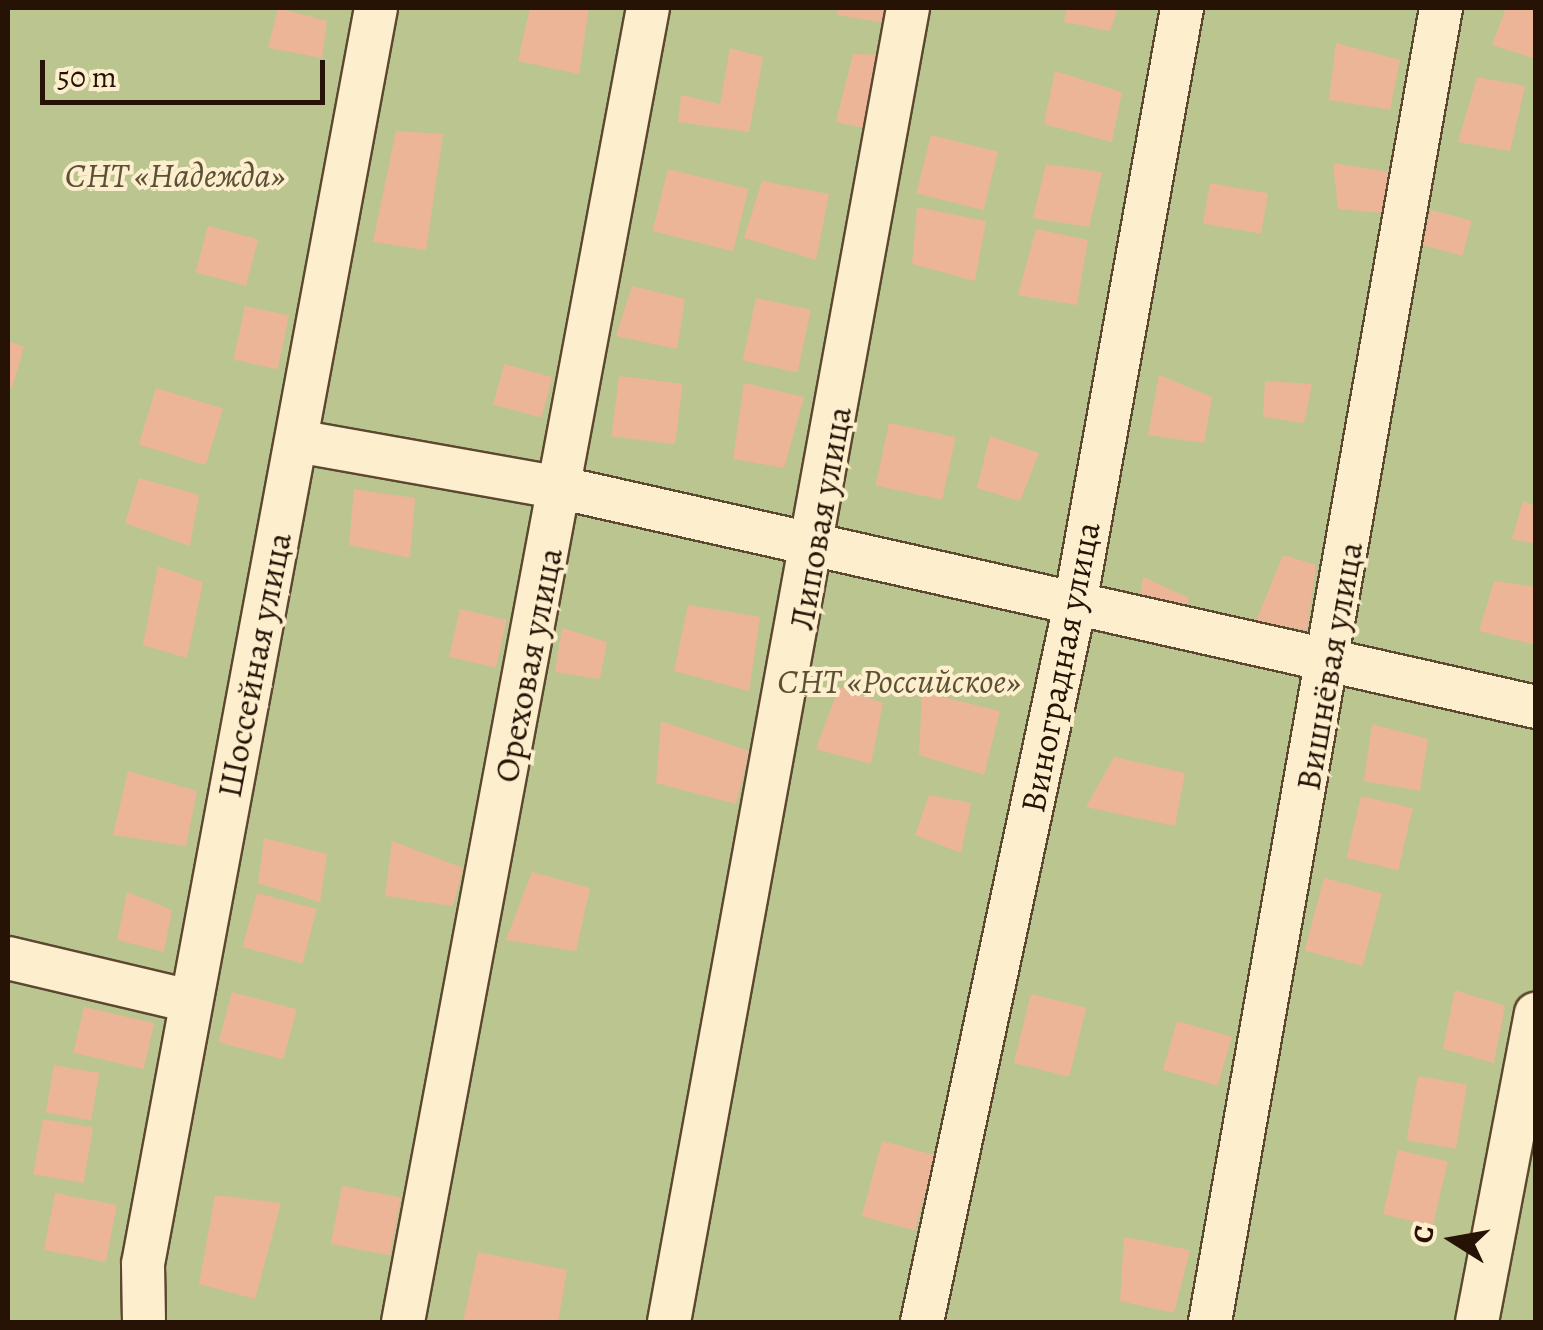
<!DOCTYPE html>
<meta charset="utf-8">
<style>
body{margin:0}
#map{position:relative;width:1543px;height:1330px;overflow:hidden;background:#fce5b3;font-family:Alegreya,serif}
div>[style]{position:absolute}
.green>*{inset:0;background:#bbc58f;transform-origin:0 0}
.building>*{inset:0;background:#edb598;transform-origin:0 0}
.roads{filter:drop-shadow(2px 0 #5c4830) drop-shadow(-2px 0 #5c4830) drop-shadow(0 2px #5c4830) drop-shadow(0 -2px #5c4830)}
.minor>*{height:42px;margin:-21px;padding:0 21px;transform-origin:21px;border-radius:21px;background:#fdeece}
span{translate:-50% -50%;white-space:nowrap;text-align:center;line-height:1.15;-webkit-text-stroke:8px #fdeece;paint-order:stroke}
.park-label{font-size:35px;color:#5b5135;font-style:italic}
.street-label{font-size:35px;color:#271305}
.frame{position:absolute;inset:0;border:10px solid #271305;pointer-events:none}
.north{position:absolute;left:1403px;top:1190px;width:100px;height:100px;-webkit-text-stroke:8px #fdeece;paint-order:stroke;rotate:281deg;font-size:28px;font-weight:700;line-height:40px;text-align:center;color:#271305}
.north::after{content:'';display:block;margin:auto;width:35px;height:45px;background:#271305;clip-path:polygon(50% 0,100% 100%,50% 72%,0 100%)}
.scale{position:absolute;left:40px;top:60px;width:285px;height:45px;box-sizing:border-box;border:5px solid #271305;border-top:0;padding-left:12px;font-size:30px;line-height:35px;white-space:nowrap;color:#271305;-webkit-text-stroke:8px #fdeece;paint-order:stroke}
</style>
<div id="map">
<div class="green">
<i style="left:8px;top:8px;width:1527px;height:1314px"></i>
</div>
<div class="building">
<i style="clip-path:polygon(278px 8px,327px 21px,322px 58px,268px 48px)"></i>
<i style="clip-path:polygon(530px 8px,589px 8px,579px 74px,518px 61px)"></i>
<i style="clip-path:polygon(839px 8px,889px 8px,886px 23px,837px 15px)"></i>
<i style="clip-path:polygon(1067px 8px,1118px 8px,1110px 31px,1064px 22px)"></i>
<i style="clip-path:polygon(1506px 8px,1536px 8px,1536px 59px,1492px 45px)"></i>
<i style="clip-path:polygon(1336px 43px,1400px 60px,1390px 110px,1329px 100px)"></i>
<i style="clip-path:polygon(730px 48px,763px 57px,749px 132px,678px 122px,681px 95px,720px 104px)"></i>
<i style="clip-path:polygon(853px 54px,892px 55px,879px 131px,836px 122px)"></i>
<i style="clip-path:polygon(1055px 71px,1122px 92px,1112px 142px,1044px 124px)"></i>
<i style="clip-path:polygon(1477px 77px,1525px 86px,1510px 151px,1458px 142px)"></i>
<i style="clip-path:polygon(396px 131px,443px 134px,426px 250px,373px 242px)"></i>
<i style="left:931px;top:135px;width:69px;height:60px;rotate:14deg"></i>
<i style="clip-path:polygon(1333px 163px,1390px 172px,1381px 213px,1338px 209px)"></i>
<i style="clip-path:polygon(1046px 164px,1102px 172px,1089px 227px,1033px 218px)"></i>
<i style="left:668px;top:169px;width:83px;height:64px;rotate:14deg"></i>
<i style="clip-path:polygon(762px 181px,829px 194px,816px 260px,744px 238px)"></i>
<i style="left:1210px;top:183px;width:59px;height:41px;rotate:10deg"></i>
<i style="clip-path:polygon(917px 207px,986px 221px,975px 281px,912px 264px)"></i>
<i style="left:1431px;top:210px;width:42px;height:36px;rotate:15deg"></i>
<i style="left:208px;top:226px;width:52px;height:48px;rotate:15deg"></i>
<i style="clip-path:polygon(1036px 229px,1088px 240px,1077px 305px,1018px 295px)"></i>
<i style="clip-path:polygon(632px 286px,685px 299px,677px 349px,616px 336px)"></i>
<i style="left:756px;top:298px;width:56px;height:64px;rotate:12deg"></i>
<i style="left:245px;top:306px;width:45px;height:55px;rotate:12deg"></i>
<i style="clip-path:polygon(8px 341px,24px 347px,12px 388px,8px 388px)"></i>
<i style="left:504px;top:364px;width:50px;height:42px;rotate:15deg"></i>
<i style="clip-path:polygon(1159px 375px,1212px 397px,1204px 443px,1148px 435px)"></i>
<i style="left:619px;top:376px;width:64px;height:61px;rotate:7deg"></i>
<i style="clip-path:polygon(1265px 381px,1312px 384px,1304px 423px,1263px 417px)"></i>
<i style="clip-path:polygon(744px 383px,804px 397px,784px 468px,733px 459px)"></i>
<i style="left:156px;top:388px;width:70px;height:59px;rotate:17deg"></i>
<i style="left:889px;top:423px;width:68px;height:64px;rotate:12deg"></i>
<i style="clip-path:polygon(990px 436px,1039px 453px,1020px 501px,977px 488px)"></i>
<i style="clip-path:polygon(139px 478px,199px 495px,190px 546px,125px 523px)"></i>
<i style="clip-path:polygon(354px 489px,415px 498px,410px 558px,349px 545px)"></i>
<i style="clip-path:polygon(1523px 501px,1536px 506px,1536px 544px,1512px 539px)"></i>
<i style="clip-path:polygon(1283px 555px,1316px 565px,1307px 630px,1256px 621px)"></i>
<i style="clip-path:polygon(158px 566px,203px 582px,187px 658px,143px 645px)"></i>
<i style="clip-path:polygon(1143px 577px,1189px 598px,1184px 621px,1138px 609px)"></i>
<i style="clip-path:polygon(1494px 581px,1536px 587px,1536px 645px,1479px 631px)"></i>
<i style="clip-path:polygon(688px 605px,760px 617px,749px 691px,674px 671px)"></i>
<i style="left:460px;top:609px;width:48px;height:49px;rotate:13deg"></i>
<i style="clip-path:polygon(562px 628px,607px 642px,600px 679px,555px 672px)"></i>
<i style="clip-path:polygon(839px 687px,883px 703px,871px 764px,816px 749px)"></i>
<i style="clip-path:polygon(922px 692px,1000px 711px,984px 775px,919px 755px)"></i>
<i style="clip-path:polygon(661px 721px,749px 751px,736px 804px,656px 783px)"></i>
<i style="clip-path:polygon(1372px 724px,1428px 739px,1420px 791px,1364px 781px)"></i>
<i style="clip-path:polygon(1114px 757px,1185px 773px,1175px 826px,1086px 807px)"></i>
<i style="clip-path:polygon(128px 771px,197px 791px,186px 846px,113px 835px)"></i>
<i style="clip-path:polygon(929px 795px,971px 803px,961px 853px,915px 835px)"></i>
<i style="left:1361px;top:796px;width:53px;height:64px;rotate:13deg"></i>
<i style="clip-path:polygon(264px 838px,327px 854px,320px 902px,258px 883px)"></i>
<i style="clip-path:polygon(392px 841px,463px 868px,453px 906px,385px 896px)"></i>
<i style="clip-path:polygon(532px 872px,590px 888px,576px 951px,506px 940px)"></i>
<i style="left:1324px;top:878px;width:60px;height:75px;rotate:15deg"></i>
<i style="clip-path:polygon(127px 892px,172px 910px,164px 952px,117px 940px)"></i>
<i style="left:257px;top:893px;width:62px;height:56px;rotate:15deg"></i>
<i style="clip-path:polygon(1455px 990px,1505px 1006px,1494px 1063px,1443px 1049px)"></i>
<i style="left:232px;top:992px;width:67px;height:52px;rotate:15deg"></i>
<i style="left:1031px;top:994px;width:57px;height:71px;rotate:14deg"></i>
<i style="left:84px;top:1007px;width:72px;height:47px;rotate:13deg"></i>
<i style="left:1177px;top:1021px;width:57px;height:51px;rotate:16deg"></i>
<i style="left:54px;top:1065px;width:46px;height:48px;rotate:10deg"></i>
<i style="left:1418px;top:1076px;width:50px;height:65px;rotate:10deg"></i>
<i style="left:43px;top:1119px;width:51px;height:56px;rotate:10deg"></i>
<i style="left:882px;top:1141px;width:55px;height:78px;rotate:15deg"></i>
<i style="left:1398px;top:1150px;width:51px;height:66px;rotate:13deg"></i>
<i style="left:342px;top:1186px;width:60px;height:59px;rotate:11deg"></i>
<i style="left:55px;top:1193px;width:63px;height:58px;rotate:11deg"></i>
<i style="clip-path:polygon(215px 1195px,281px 1203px,255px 1299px,199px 1284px)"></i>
<i style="clip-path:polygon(1124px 1237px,1190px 1250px,1174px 1313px,1120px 1301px)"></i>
<i style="clip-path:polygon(478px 1252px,567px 1270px,558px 1322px,463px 1322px)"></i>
</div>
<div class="roads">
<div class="minor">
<i style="left:297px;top:441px;width:269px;rotate:10.1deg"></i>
<i style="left:562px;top:488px;width:998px;rotate:12.67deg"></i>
<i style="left:8px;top:958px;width:187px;rotate:13.3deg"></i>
<i style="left:144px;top:1322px;width:58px;rotate:-91deg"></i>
<i style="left:143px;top:1264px;width:1277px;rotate:-79.49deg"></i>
<i style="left:403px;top:1322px;width:1337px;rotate:-79.44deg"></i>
<i style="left:669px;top:1322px;width:1336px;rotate:-79.69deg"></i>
<i style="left:922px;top:1322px;width:734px;rotate:-77.97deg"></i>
<i style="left:1075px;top:604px;width:606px;rotate:-79.82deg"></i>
<i style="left:1210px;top:1322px;width:1334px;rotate:-80.03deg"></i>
<i style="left:1477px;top:1322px;width:314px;rotate:-79.2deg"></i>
</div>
</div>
<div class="park-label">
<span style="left:175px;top:175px">СНТ «Надежда»</span>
<span style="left:899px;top:681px">СНТ «Российское»</span>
</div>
<div class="street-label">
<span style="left:820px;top:518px;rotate:-80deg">Липовая улица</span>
<span style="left:254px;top:665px;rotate:-79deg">Шоссейная улица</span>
<span style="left:528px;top:665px;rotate:-79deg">Ореховая улица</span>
<span style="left:1329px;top:666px;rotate:-80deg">Вишнёвая улица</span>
<span style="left:1060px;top:667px;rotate:-79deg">Виноградная улица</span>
</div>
<div class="frame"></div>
<div class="north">С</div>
<div class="scale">50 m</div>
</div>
